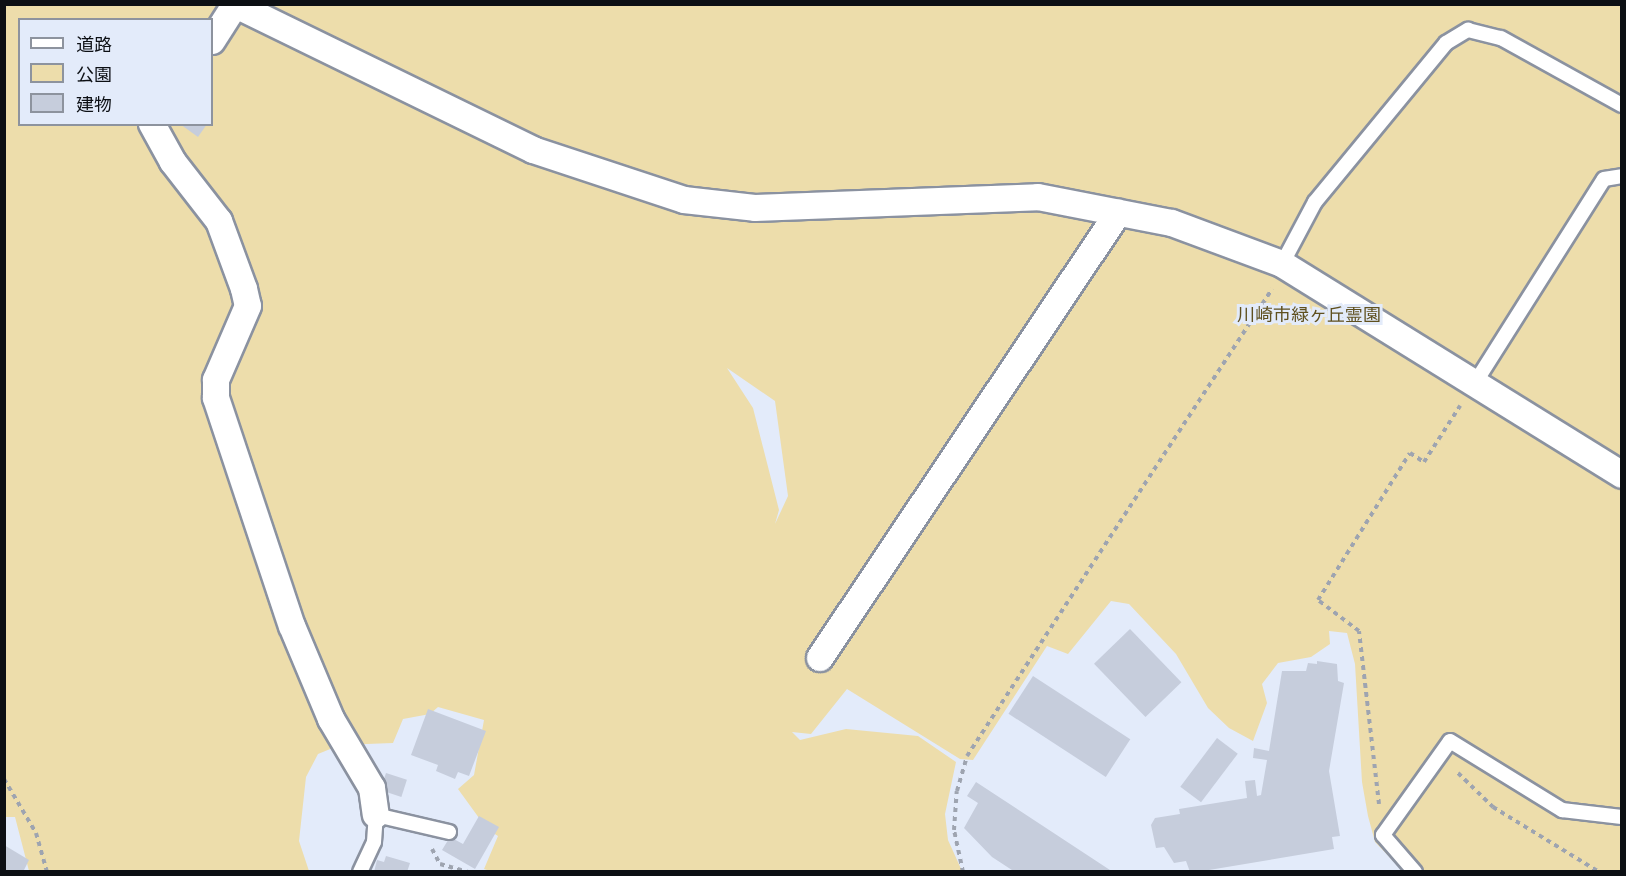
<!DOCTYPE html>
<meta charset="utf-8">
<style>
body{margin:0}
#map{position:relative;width:1626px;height:876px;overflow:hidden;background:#e3ebfa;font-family:"Archivo Narrow","Noto Sans JP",sans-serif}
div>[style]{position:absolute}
.green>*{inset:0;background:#edddab}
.building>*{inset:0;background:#c6cddc;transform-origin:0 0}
.path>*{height:4px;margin-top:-2px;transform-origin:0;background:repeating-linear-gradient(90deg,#9ea4b0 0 4.5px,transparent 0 9px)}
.roads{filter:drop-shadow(2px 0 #8b92a0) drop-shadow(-2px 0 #8b92a0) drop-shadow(0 2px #8b92a0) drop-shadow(0 -2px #8b92a0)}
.lane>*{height:14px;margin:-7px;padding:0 7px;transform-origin:7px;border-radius:7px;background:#fff}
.street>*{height:26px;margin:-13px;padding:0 13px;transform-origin:13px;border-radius:13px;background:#fff}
span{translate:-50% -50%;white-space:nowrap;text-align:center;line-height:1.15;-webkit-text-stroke:6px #e3ebfa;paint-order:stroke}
.park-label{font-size:18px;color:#5f501f}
.frame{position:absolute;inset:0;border:6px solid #0c0f14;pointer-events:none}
.legend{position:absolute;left:18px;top:18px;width:195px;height:108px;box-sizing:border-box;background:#e3ebfa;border:2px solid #8d939e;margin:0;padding:8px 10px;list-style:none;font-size:18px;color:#0c0f14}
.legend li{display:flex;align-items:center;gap:12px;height:30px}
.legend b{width:30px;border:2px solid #8d939e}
</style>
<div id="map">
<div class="green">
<i style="clip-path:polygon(evenodd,5px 5px,1621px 5px,1621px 871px,1403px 871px,1375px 842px,1368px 816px,1362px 782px,1355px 664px,1347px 633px,1329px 631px,1330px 644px,1311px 657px,1278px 663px,1262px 684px,1267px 703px,1253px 741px,1229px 728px,1208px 708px,1176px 654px,1129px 604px,1111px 601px,1068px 654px,1047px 646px,973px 760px,960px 759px,847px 689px,811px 734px,792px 732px,800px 740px,846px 729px,918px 736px,956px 762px,945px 814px,948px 840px,962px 871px,490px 871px,484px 869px,498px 836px,487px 829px,458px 789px,474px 775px,484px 720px,438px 707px,430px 714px,403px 719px,393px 743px,340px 745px,318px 754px,306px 777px,299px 841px,309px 871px,29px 871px,15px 817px,5px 817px,5px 5px,20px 20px,212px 20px,212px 124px,20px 124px,20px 20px,5px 5px,727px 368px,775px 401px,788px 496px,775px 524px,779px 510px,753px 408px,727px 368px)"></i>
</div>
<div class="building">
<i style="clip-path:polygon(180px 124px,207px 124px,198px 137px)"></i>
<i style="left:1130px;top:629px;width:74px;height:50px;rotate:46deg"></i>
<i style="clip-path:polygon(1317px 661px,1337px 664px,1338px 681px,1344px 683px,1329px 771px,1340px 836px,1332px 837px,1334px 849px,1197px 872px,1190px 872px,1186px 861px,1174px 863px,1164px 847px,1156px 848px,1151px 825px,1155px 818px,1180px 814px,1179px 809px,1247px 798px,1245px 781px,1255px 780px,1257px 796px,1261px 795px,1267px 760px,1253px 758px,1254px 748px,1269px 751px,1282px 671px,1306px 671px,1308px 663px,1317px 664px)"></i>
<i style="left:1033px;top:676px;width:116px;height:45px;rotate:33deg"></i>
<i style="clip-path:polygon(428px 709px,486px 731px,469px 776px,458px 772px,455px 779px,436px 771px,438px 765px,411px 755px)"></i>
<i style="left:1217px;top:738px;width:26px;height:61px;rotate:37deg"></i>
<i style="left:386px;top:773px;width:22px;height:18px;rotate:18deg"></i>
<i style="clip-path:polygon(976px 782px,1113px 872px,1015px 872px,992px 857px,964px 828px,978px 803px,967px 796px)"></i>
<i style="clip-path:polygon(479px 816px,499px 827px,475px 869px,442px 850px,450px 837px,463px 844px)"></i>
<i style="clip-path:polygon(4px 845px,29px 860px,23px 872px,4px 872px)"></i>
<i style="clip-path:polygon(386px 856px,410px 863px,407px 872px,374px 872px,377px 860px,384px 862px)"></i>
</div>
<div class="path">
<i style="left:1458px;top:773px;width:49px;rotate:44.2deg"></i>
<i style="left:1493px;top:807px;width:124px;rotate:31.5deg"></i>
<i style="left:4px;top:779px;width:63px;rotate:59.3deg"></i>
<i style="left:36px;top:833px;width:41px;rotate:74.2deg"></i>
<i style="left:1379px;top:804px;width:174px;rotate:-96.6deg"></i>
<i style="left:1359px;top:631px;width:51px;rotate:-142.9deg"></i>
<i style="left:1318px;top:600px;width:173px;rotate:-58deg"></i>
<i style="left:1410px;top:453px;width:17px;rotate:33deg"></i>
<i style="left:1424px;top:462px;width:67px;rotate:-57.3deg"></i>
<i style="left:432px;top:849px;width:17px;rotate:62deg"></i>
<i style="left:440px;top:864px;width:29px;rotate:16deg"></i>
<i style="left:963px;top:872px;width:43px;rotate:-102.1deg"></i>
<i style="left:954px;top:830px;width:39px;rotate:-86deg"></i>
<i style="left:957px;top:791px;width:36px;rotate:-74deg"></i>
<i style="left:967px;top:756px;width:558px;rotate:-56.85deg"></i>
</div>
<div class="roads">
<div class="lane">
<i style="left:1282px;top:264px;width:70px;rotate:-62deg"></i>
<i style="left:1315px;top:202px;width:206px;rotate:-50.5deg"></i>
<i style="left:1446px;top:43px;width:26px;rotate:-31deg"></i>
<i style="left:1468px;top:30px;width:34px;rotate:14deg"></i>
<i style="left:1501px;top:38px;width:138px;rotate:29deg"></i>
<i style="left:1475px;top:383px;width:241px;rotate:-57.7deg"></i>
<i style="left:1604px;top:179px;width:18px;rotate:-9deg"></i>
<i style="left:360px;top:872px;width:33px;rotate:-65deg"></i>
<i style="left:374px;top:842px;width:27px;rotate:-86deg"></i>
<i style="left:376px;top:815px;width:75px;rotate:13.1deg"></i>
<i style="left:1415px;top:872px;width:49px;rotate:-130.9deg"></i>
<i style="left:1383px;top:835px;width:115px;rotate:-54.5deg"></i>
<i style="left:1450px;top:741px;width:132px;rotate:31.6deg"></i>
<i style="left:1562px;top:810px;width:60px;rotate:6.7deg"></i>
</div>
<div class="street">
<i style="left:234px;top:4px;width:333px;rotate:26deg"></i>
<i style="left:533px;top:150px;width:159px;rotate:18.3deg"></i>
<i style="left:684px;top:200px;width:71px;rotate:6.4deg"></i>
<i style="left:755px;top:208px;width:283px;rotate:-2.2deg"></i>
<i style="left:1038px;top:197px;width:136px;rotate:11deg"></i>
<i style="left:1172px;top:223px;width:117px;rotate:20.4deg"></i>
<i style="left:1282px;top:264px;width:400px;rotate:31.8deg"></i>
<i style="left:212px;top:41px;width:43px;rotate:-57.4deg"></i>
<i style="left:152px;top:124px;width:43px;rotate:61.1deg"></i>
<i style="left:173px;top:162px;width:75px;rotate:52.1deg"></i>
<i style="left:219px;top:221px;width:72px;rotate:69.8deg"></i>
<i style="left:244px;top:289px;width:17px;rotate:77deg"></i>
<i style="left:248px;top:306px;width:81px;rotate:113.4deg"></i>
<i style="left:216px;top:380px;width:18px;rotate:90deg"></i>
<i style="left:216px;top:398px;width:240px;rotate:71.6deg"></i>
<i style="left:292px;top:626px;width:101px;rotate:67.2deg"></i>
<i style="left:331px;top:719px;width:80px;rotate:59.3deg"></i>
<i style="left:372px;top:788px;width:27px;rotate:82deg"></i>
<i style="left:820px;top:658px;width:536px;rotate:-56.19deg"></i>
</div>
</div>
<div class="park-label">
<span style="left:1309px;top:315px">川崎市緑ヶ丘霊園</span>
</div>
<div class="frame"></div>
<ul class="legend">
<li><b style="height:8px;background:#fff"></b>道路</li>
<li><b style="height:16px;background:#edddab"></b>公園</li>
<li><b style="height:16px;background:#c6cddc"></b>建物</li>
</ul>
</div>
